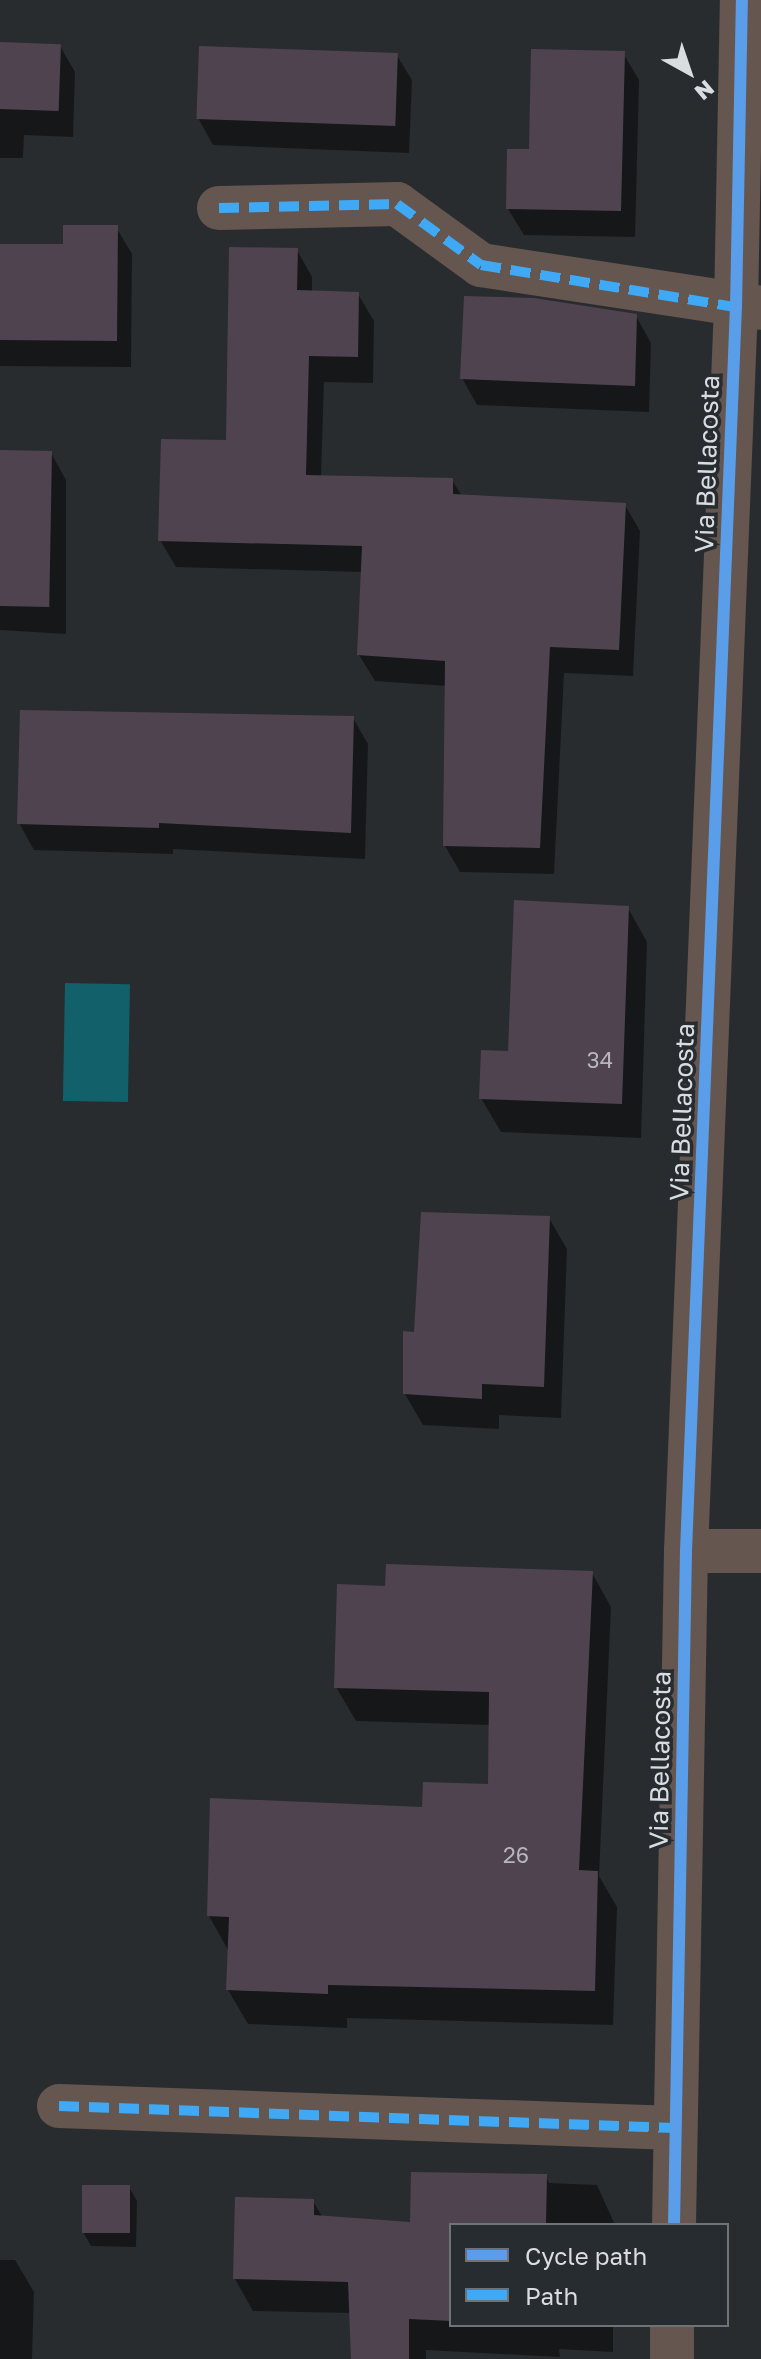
<!DOCTYPE html>
<style>
body{margin:0}
#map{position:relative;width:761px;height:2359px;overflow:hidden;background:#292c2f;font-family:"Golos Text",sans-serif}
div>[style]{position:absolute}
.water>*{inset:0;background:#11606a;transform-origin:0 0}
.shadow>*{inset:0;background:#0007}
.building>*{inset:0;background:#4f4350;transform-origin:0 0}
.minor>*{height:44px;margin:-22px;padding:0 22px;transform-origin:22px;border-radius:22px;background:#65564f}
.quiet>*{height:10px;margin-top:-5px;transform-origin:0;background:repeating-linear-gradient(90deg,#3fa9f5 0 20px,transparent 0 30px)}
.cycleway>*{height:12px;margin:-6px;padding:0 6px;transform-origin:6px;border-radius:6px;background:#5a9eea}
span{translate:-50% -50%;white-space:nowrap;text-align:center;line-height:1.15;-webkit-text-stroke:7px #272c31;paint-order:stroke}
.number-label{font-size:22px;color:#b6b6bc}
.number-label span{-webkit-text-stroke-width:0}
.street-label{font-size:26px;color:#d9dde0}
.legend{position:absolute;left:449px;top:2223px;width:280px;height:104px;box-sizing:border-box;background:#272c31;border:2px solid #6e7377;margin:0;padding:10px 14px;list-style:none;font-size:24px;color:#d9dde0}
.legend li{display:flex;align-items:center;gap:16px;height:40px}
.legend b{width:40px;border:2px solid #6e7377}
.north{position:absolute;left:649px;top:32px;width:80px;height:80px;-webkit-text-stroke:6px #272c31;paint-order:stroke;rotate:140deg;font-size:22px;font-weight:700;line-height:32px;text-align:center;color:#d9dde0}
.north::after{content:'';display:block;margin:auto;width:28px;height:36px;background:#d9dde0;clip-path:polygon(50% 0,100% 100%,50% 72%,0 100%)}
</style>
<div id="map">
<div class="water">
<i style="left:65px;top:983px;width:65px;height:118px;rotate:1deg"></i>
</div>
<div class="shadow">
<i style="clip-path:polygon(0 43px,60px 46px,75px 72px,73px 137px,24px 135px,23px 158px,0 158px)"></i>
<i style="clip-path:polygon(623px 53px,639px 80px,635px 237px,524px 235px,508px 209px,531px 152px)"></i>
<i style="clip-path:polygon(396px 54px,412px 80px,409px 153px,213px 145px,198px 118px)"></i>
<i style="clip-path:polygon(116px 227px,132px 254px,131px 367px,0 366px,0 245px,65px 246px)"></i>
<i style="clip-path:polygon(297px 250px,312px 277px,312px 293px,358px 294px,374px 321px,373px 383px,324px 382px,321px 477px,452px 480px,462px 496px,625px 505px,640px 531px,633px 676px,564px 673px,554px 874px,460px 872px,445px 846px,447px 686px,375px 681px,359px 655px,363px 572px,176px 567px,160px 540px,228px 442px)"></i>
<i style="clip-path:polygon(636px 316px,651px 343px,649px 412px,477px 405px,462px 378px)"></i>
<i style="clip-path:polygon(0 452px,51px 453px,66px 480px,66px 634px,0 630px)"></i>
<i style="clip-path:polygon(353px 718px,368px 744px,365px 859px,173px 849px,173px 854px,34px 850px,19px 823px)"></i>
<i style="clip-path:polygon(628px 908px,647px 942px,641px 1138px,501px 1132px,481px 1098px,510px 1053px)"></i>
<i style="clip-path:polygon(549px 1218px,567px 1249px,561px 1418px,499px 1415px,499px 1429px,423px 1425px,405px 1394px,416px 1334px)"></i>
<i style="clip-path:polygon(592px 1573px,611px 1607px,599px 1876px,617px 1907px,613px 2025px,347px 2018px,347px 2028px,248px 2024px,228px 1990px,228px 1950px,209px 1916px,424px 1809px,490px 1786px,491px 1725px,356px 1721px,336px 1687px,387px 1588px)"></i>
<i style="clip-path:polygon(546px 2176px,549px 2183px,597px 2185px,615px 2225px,451px 2225px,451px 2325px,613px 2325px,613px 2352px,559px 2349px,560px 2357px,426px 2350px,426px 2359px,353px 2359px,351px 2313px,253px 2311px,235px 2279px,313px 2201px,323px 2218px,412px 2224px)"></i>
<i style="clip-path:polygon(129px 2187px,137px 2201px,136px 2247px,91px 2246px,83px 2232px)"></i>
<i style="clip-path:polygon(0 2260px,15px 2260px,34px 2292px,32px 2359px,0 2359px)"></i>
</div>
<div class="building">
<i style="left:0;top:42px;width:61px;height:67px;rotate:2deg"></i>
<i style="left:199px;top:46px;width:199px;height:73px;rotate:2deg"></i>
<i style="clip-path:polygon(531px 49px,625px 51px,621px 211px,506px 209px,507px 149px,529px 149px)"></i>
<i style="clip-path:polygon(63px 225px,118px 225px,117px 341px,0 340px,0 244px,63px 244px)"></i>
<i style="clip-path:polygon(229px 247px,298px 248px,297px 290px,359px 292px,358px 357px,309px 356px,306px 475px,453px 478px,453px 494px,626px 503px,619px 650px,550px 647px,540px 848px,443px 846px,445px 661px,357px 655px,362px 546px,158px 541px,161px 439px,226px 440px)"></i>
<i style="clip-path:polygon(464px 296px,534px 298px,637px 314px,635px 386px,460px 379px)"></i>
<i style="left:0;top:450px;width:52px;height:156px;rotate:1deg"></i>
<i style="clip-path:polygon(20px 710px,354px 716px,351px 833px,159px 823px,159px 828px,17px 824px)"></i>
<i style="clip-path:polygon(514px 900px,629px 906px,622px 1104px,479px 1099px,481px 1050px,508px 1051px)"></i>
<i style="clip-path:polygon(421px 1212px,550px 1216px,544px 1387px,482px 1384px,482px 1399px,403px 1394px,403px 1331px,414px 1332px)"></i>
<i style="clip-path:polygon(386px 1564px,593px 1571px,579px 1870px,598px 1871px,595px 1991px,328px 1985px,328px 1994px,226px 1990px,229px 1917px,207px 1916px,210px 1798px,422px 1807px,423px 1782px,488px 1784px,489px 1692px,334px 1688px,337px 1584px,385px 1586px)"></i>
<i style="clip-path:polygon(411px 2172px,547px 2174px,546px 2225px,451px 2225px,451px 2321px,409px 2319px,409px 2359px,351px 2359px,348px 2282px,233px 2279px,235px 2197px,314px 2199px,314px 2215px,410px 2222px)"></i>
<i style="left:82px;top:2185px;width:48px;height:48px"></i>
</div>
<div class="minor">
<i style="left:219px;top:208px;width:178px;rotate:-1.3deg"></i>
<i style="left:397px;top:204px;width:104px;rotate:36deg"></i>
<i style="left:481px;top:265px;width:283px;rotate:8.7deg"></i>
<i style="left:686px;top:1551px;width:75px"></i>
<i style="left:59px;top:2106px;width:615px;rotate:2.05deg"></i>
<i style="left:674px;top:2225px;width:674px;rotate:-88.98deg"></i>
<i style="left:686px;top:1551px;width:1245px;rotate:-87.7deg"></i>
<i style="left:736px;top:307px;width:307px;rotate:-88.9deg"></i>
<i style="left:672px;top:2359px;width:34px;rotate:-90deg"></i>
</div>
<div class="quiet">
<i style="left:219px;top:208px;width:178px;rotate:-1.3deg"></i>
<i style="left:397px;top:204px;width:104px;rotate:36deg"></i>
<i style="left:481px;top:265px;width:258px;rotate:9.4deg"></i>
<i style="left:59px;top:2106px;width:615px;rotate:2.05deg"></i>
</div>
<div class="cycleway">
<i style="left:674px;top:2225px;width:674px;rotate:-88.98deg"></i>
<i style="left:686px;top:1551px;width:1245px;rotate:-87.7deg"></i>
<i style="left:736px;top:307px;width:307px;rotate:-88.9deg"></i>
</div>
<div class="number-label">
<span style="left:600px;top:1060px">34</span>
<span style="left:516px;top:1855px">26</span>
</div>
<div class="street-label">
<span style="left:707px;top:464px;rotate:-88deg">Via Bellacosta</span>
<span style="left:682px;top:1112px;rotate:-88deg">Via Bellacosta</span>
<span style="left:660px;top:1760px;rotate:-89deg">Via Bellacosta</span>
</div>
<ul class="legend">
<li><b style="height:10px;background:#5a9eea"></b>Cycle path</li>
<li><b style="height:10px;background:#3fa9f5"></b>Path</li>
</ul>
<div class="north">N</div>
</div>
